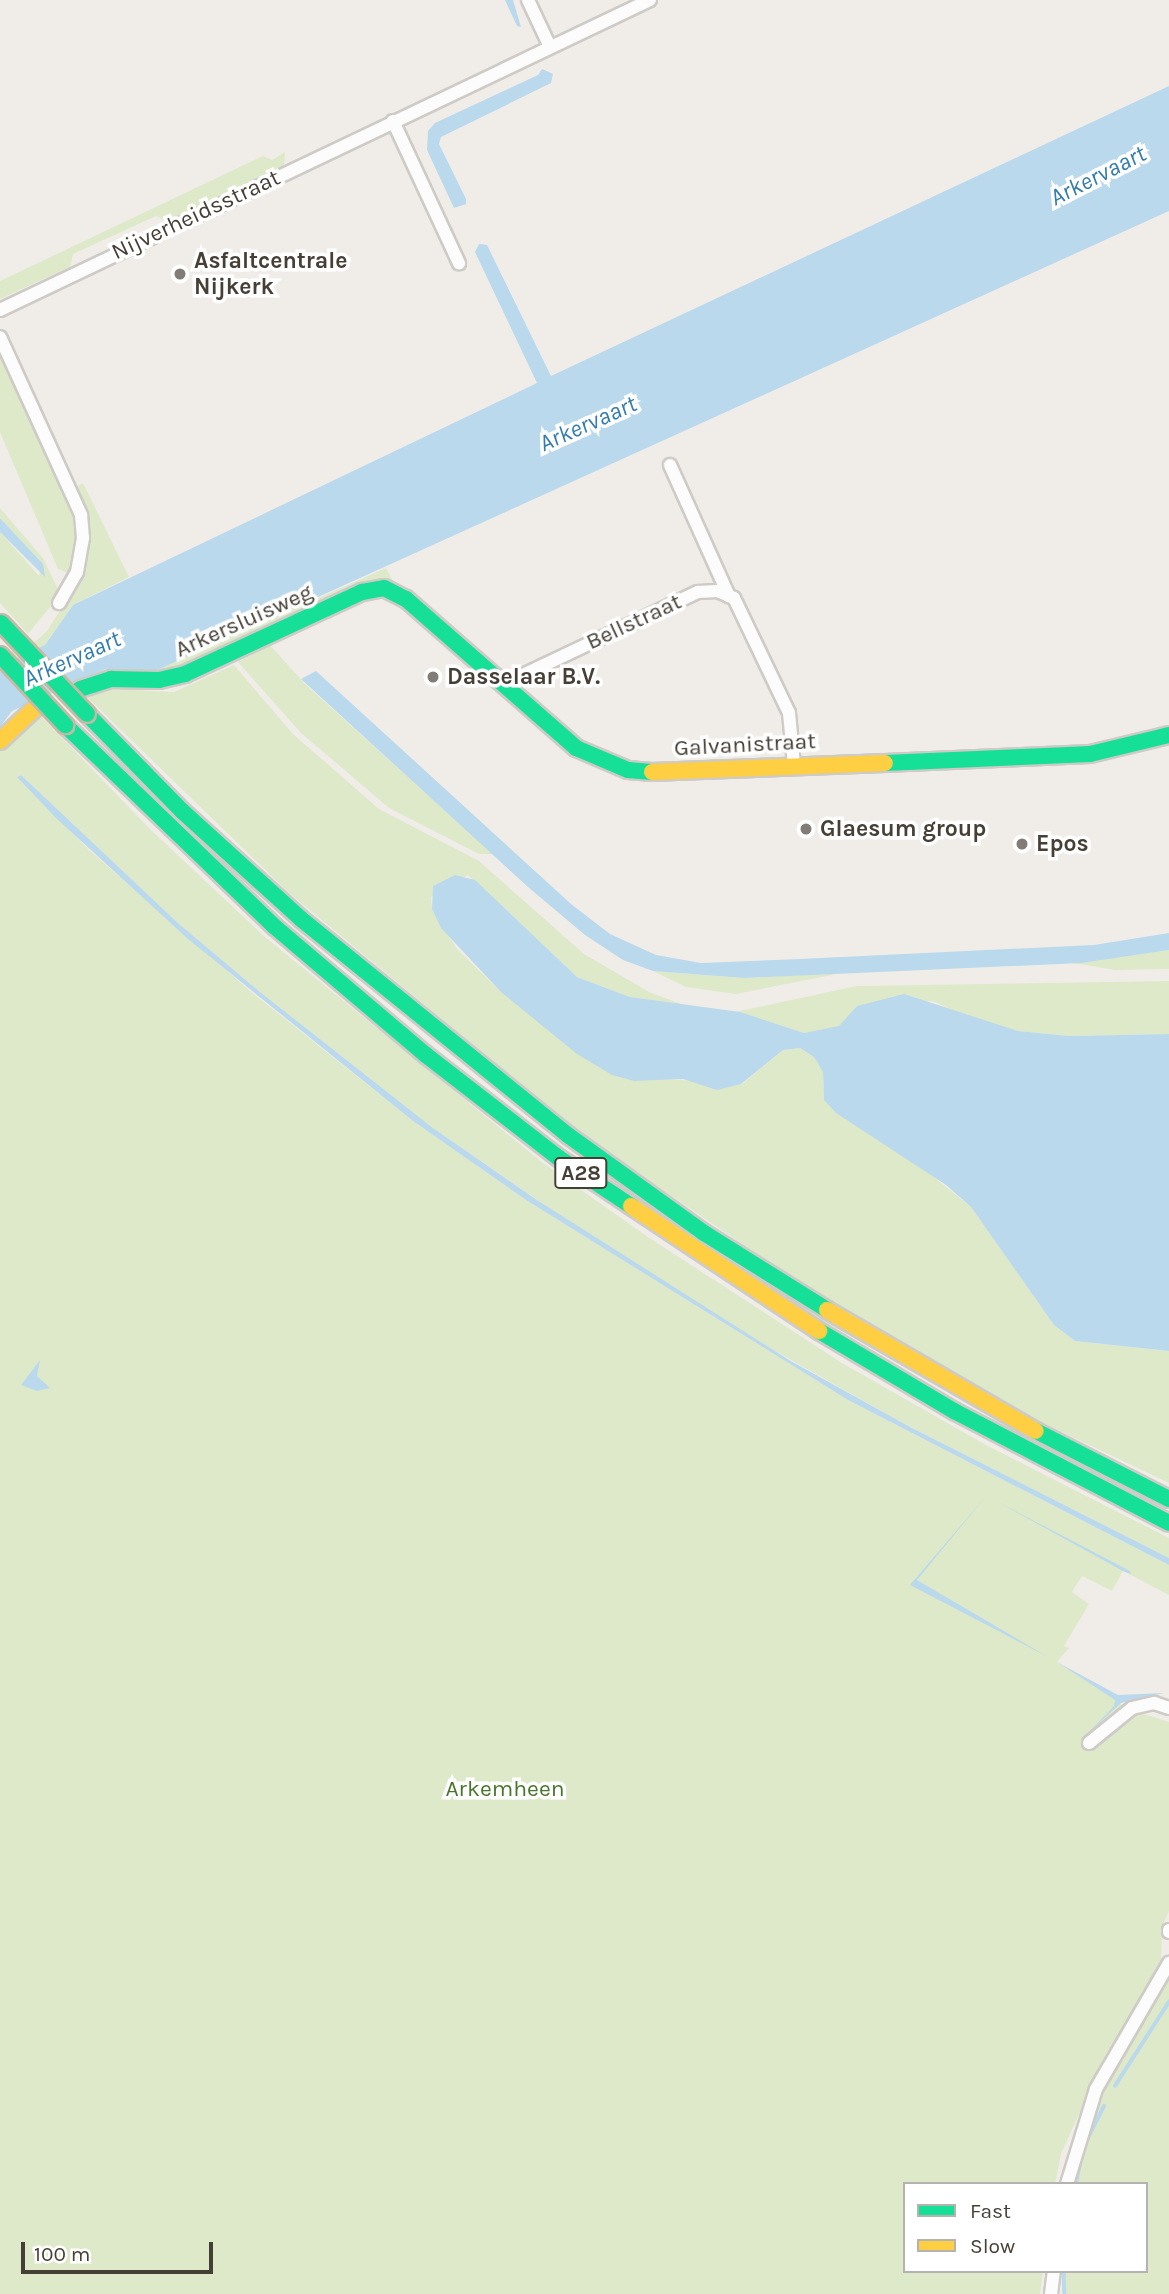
<!DOCTYPE html>
<style>
body{margin:0}
#map{position:relative;width:1169px;height:2294px;overflow:hidden;background:#f0ede9;font-family:Karla,sans-serif}
div>[style]{position:absolute}
.green>*{inset:0;background:#dee9ca}
.water>*{inset:0;background:#bbd9ec}
.stream>*{height:3.5px;margin:-1.75px;padding:0 1.75px;transform-origin:1.75px;border-radius:1.75px;background:#bbd9ec}
.roads{filter:drop-shadow(2px 0 #cecbc7) drop-shadow(-2px 0 #cecbc7) drop-shadow(0 2px #cecbc7) drop-shadow(0 -2px #cecbc7)}
.street>*{height:12px;margin:-6px;padding:0 6px;transform-origin:6px;border-radius:6px;background:#fdfcfc}
.fast>*{height:16px;margin:-8px;padding:0 8px;transform-origin:8px;border-radius:8px;background:#16e098}
.slow>*{height:16px;margin:-8px;padding:0 8px;transform-origin:8px;border-radius:8px;background:#ffcf43}
.bridges{filter:drop-shadow(2px 0 #c7b9a5) drop-shadow(-2px 0 #c7b9a5) drop-shadow(0 2px #c7b9a5) drop-shadow(0 -2px #c7b9a5)}
.fast-bridge>*{height:16px;margin:-8px;padding:0 8px;transform-origin:8px;border-radius:8px;background:#16e098}
.dots>*{width:19px;height:19px;translate:-50% -50%;box-sizing:border-box;border:4px solid #fff;border-radius:50%}
span{translate:-50% -50%;white-space:nowrap;text-align:center;line-height:1.15;-webkit-text-stroke:7px #fff;paint-order:stroke}
.shield-label span{padding:2px 5px;background:#fff;border:2px solid;border-radius:5px;-webkit-text-stroke-width:0}
.shield-label{font-size:21px;color:#453f36;font-weight:700}
.street-label{font-size:23px;color:#453f36}
.poi-label{font-size:23px;color:#453f36;font-weight:700}
.left{translate:0 -50%;text-align:left}
.park-label{font-size:23px;color:#49752b}
.water-label{font-size:24px;color:#327cae;font-style:italic}
.legend{position:absolute;left:903px;top:2182px;width:245px;height:91px;box-sizing:border-box;background:#fff;border:2px solid #b5b2af;margin:0;padding:9px 12px;list-style:none;font-size:21px;color:#453f36}
.legend li{display:flex;align-items:center;gap:14px;height:35px}
.legend b{width:35px;border:2px solid #b5b2af}
.scale{position:absolute;left:21px;top:2242px;width:192px;height:32px;box-sizing:border-box;border:4px solid #453f36;border-top:0;padding-left:9px;font-size:21px;line-height:24px;white-space:nowrap;color:#453f36;-webkit-text-stroke:5px #fff;paint-order:stroke}
</style>
<div id="map">
<div class="green">
<i style="clip-path:polygon(285px 152px,284px 165px,167px 221px,156px 216px,73px 254px,70px 267px,0 299px,0 281px,263px 156px,272px 160px)"></i>
<i style="clip-path:polygon(0 353px,73px 509px,77px 538px,71px 574px,58px 569px,0 432px)"></i>
<i style="clip-path:polygon(83px 483px,129px 577px,73px 605px,45px 645px,0 666px,0 657px,36px 641px,47px 631px,73px 590px,87px 519px,78px 486px)"></i>
<i style="clip-path:polygon(0 508px,43px 558px,57px 587px,59px 596px,28px 634px,0 603px,0 532px,39px 576px,43px 564px,0 518px)"></i>
<i style="clip-path:polygon(386px 568px,394px 583px,193px 665px,74px 683px,105px 669px,244px 631px)"></i>
<i style="clip-path:polygon(270px 645px,305px 684px,493px 854px,479px 854px,389px 808px,301px 733px,238px 662px)"></i>
<i style="clip-path:polygon(234px 665px,293px 734px,379px 809px,479px 861px,584px 954px,649px 992px,692px 1008px,630px 997px,577px 977px,468px 875px,431px 897px,432px 909px,457px 949px,501px 992px,664px 1079px,742px 1084px,783px 1050px,800px 1048px,814px 1057px,823px 1072px,823px 1088px,971px 1207px,1054px 1325px,1075px 1341px,1169px 1351px,1169px 1483px,1018px 1411px,825px 1300px,586px 1138px,289px 893px,86px 696px,114px 689px,174px 692px)"></i>
<i style="clip-path:polygon(37px 712px,151px 830px,265px 937px,543px 1163px,648px 1237px,842px 1363px,986px 1445px,1169px 1538px,1169px 1558px,912px 1428px,734px 1328px,581px 1230px,433px 1128px,260px 992px,178px 923px,21px 775px,17px 776px,88px 849px,250px 991px,413px 1121px,526px 1200px,848px 1400px,1169px 1565px,1169px 1595px,1100px 1559px,1123px 1571px,1112px 1591px,1082px 1576px,1072px 1592px,1089px 1604px,1064px 1646px,1069px 1648px,1057px 1662px,1122px 1704px,1113px 1715px,1123px 1725px,1141px 1713px,1169px 1722px,1169px 1911px,1162px 1927px,1161px 1963px,1107px 2052px,1061px 2154px,1055px 2184px,905px 2184px,905px 2271px,1043px 2271px,1040px 2294px,0 2294px,0 749px)"></i>
<i style="clip-path:polygon(1169px 950px,1169px 969px,1115px 970px,1073px 963px)"></i>
<i style="clip-path:polygon(653px 971px,744px 978px,842px 973px,736px 994px,686px 987px)"></i>
<i style="clip-path:polygon(1169px 981px,1169px 1034px,1069px 1036px,1018px 1031px,973px 1020px,933px 1001px,857px 1006px,840px 1026px,821px 1032px,804px 1033px,735px 1012px,857px 986px)"></i>
<i style="clip-path:polygon(1169px 1973px,1169px 2294px,1065px 2294px,1063px 2271px,1146px 2271px,1146px 2184px,1075px 2184px,1089px 2126px,1109px 2075px)"></i>
</div>
<div class="water">
<i style="clip-path:polygon(505px 0,513px 0,521px 27px,517px 26px)"></i>
<i style="clip-path:polygon(542px 69px,553px 74px,551px 83px,441px 137px,439px 144px,466px 199px,466px 204px,454px 208px,427px 150px,428px 131px,435px 123px,538px 75px)"></i>
<i style="clip-path:polygon(1169px 86px,1169px 211px,155px 671px,105px 669px,12px 711px,0 727px,0 666px,45px 645px,73px 605px,537px 383px,475px 252px,479px 244px,487px 245px,551px 376px)"></i>
<i style="clip-path:polygon(0 518px,43px 564px,45px 577px,0 532px)"></i>
<i style="clip-path:polygon(316px 671px,571px 904px,610px 934px,656px 955px,701px 963px,800px 959px,1094px 945px,1169px 933px,1169px 950px,1081px 963px,744px 978px,653px 971px,623px 960px,585px 935px,528px 887px,301px 679px)"></i>
<i style="clip-path:polygon(21px 775px,178px 923px,260px 992px,433px 1128px,537px 1200px,789px 1360px,912px 1428px,1169px 1558px,1169px 1565px,848px 1400px,526px 1200px,413px 1121px,188px 939px,56px 818px,17px 777px)"></i>
<i style="clip-path:polygon(455px 875px,475px 880px,577px 977px,630px 997px,740px 1012px,804px 1033px,839px 1026px,857px 1006px,904px 994px,1018px 1031px,1069px 1036px,1169px 1034px,1169px 1351px,1075px 1341px,1054px 1325px,971px 1207px,946px 1185px,836px 1113px,824px 1100px,823px 1072px,814px 1057px,800px 1048px,783px 1050px,741px 1084px,717px 1090px,683px 1079px,634px 1081px,612px 1075px,577px 1054px,501px 992px,441px 928px,432px 909px,433px 886px)"></i>
<i style="clip-path:polygon(40px 1360px,37px 1376px,50px 1388px,37px 1391px,21px 1385px)"></i>
<i style="clip-path:polygon(987px 1495px,917px 1580px,1048px 1657px,910px 1585px)"></i>
<i style="clip-path:polygon(996px 1501px,1130px 1571px,1131px 1574px,1123px 1571px)"></i>
<i style="clip-path:polygon(1057px 1662px,1118px 1695px,1164px 1693px,1121px 1703px,1088px 1733px,1114px 1706px,1115px 1700px)"></i>
</div>
<div class="stream">
<i style="left:1115px;top:2086px;width:100px;rotate:-57.3deg"></i>
<i style="left:1086px;top:2142px;width:40px;rotate:-63.4deg"></i>
<i style="left:1076px;top:2184px;width:25px;rotate:-79deg"></i>
<i style="left:1064px;top:2271px;width:23px;rotate:88deg"></i>
</div>
<div class="roads">
<div class="street">
<i style="left:528px;top:0;width:52px;rotate:64.9deg"></i>
<i style="left:393px;top:121px;width:157px;rotate:65.1deg"></i>
<i style="left:0;top:310px;width:720px;rotate:-25.5deg"></i>
<i style="left:0;top:337px;width:196px;rotate:65.5deg"></i>
<i style="left:81px;top:515px;width:23px;rotate:85deg"></i>
<i style="left:83px;top:538px;width:35px;rotate:100deg"></i>
<i style="left:77px;top:572px;width:36px;rotate:120deg"></i>
<i style="left:670px;top:465px;width:144px;rotate:65.8deg"></i>
<i style="left:504px;top:684px;width:215px;rotate:-25.4deg"></i>
<i style="left:698px;top:592px;width:19px;rotate:-3deg"></i>
<i style="left:717px;top:591px;width:18px;rotate:22deg"></i>
<i style="left:734px;top:598px;width:127px;rotate:64.4deg"></i>
<i style="left:789px;top:713px;width:52px;rotate:84.5deg"></i>
<i style="left:1089px;top:1743px;width:55px;rotate:-39.1deg"></i>
<i style="left:1132px;top:1708px;width:23px;rotate:-13deg"></i>
<i style="left:1154px;top:1703px;width:16px;rotate:18deg"></i>
<i style="left:1169px;top:1930px;width:2px;rotate:90deg"></i>
<i style="left:1067px;top:2184px;width:99px;rotate:-73deg"></i>
<i style="left:1096px;top:2089px;width:146px;rotate:-59.9deg"></i>
<i style="left:1051px;top:2294px;width:23px;rotate:-83deg"></i>
</div>
<div class="fast">
<i style="left:80px;top:689px;width:33px;rotate:-18deg"></i>
<i style="left:111px;top:679px;width:48px;rotate:1.2deg"></i>
<i style="left:159px;top:680px;width:27px;rotate:-13deg"></i>
<i style="left:185px;top:674px;width:195px;rotate:-24.9deg"></i>
<i style="left:362px;top:592px;width:22px;rotate:-10deg"></i>
<i style="left:384px;top:588px;width:25px;rotate:27deg"></i>
<i style="left:406px;top:599px;width:226px;rotate:41.2deg"></i>
<i style="left:576px;top:748px;width:56px;rotate:22.9deg"></i>
<i style="left:628px;top:770px;width:24px;rotate:5deg"></i>
<i style="left:87px;top:714px;width:136px;rotate:45.6deg"></i>
<i style="left:182px;top:811px;width:161px;rotate:42.2deg"></i>
<i style="left:301px;top:919px;width:345px;rotate:39deg"></i>
<i style="left:569px;top:1136px;width:166px;rotate:35.7deg"></i>
<i style="left:704px;top:1233px;width:145px;rotate:32deg"></i>
<i style="left:65px;top:725px;width:291px;rotate:43.9deg"></i>
<i style="left:275px;top:927px;width:198px;rotate:40.3deg"></i>
<i style="left:426px;top:1055px;width:168px;rotate:37.8deg"></i>
<i style="left:559px;top:1158px;width:87px;rotate:33.7deg"></i>
<i style="left:885px;top:763px;width:205px;rotate:-2.5deg"></i>
<i style="left:1090px;top:754px;width:81px;rotate:-13.5deg"></i>
<i style="left:819px;top:1331px;width:157px;rotate:30.7deg"></i>
<i style="left:954px;top:1411px;width:242px;rotate:27.5deg"></i>
<i style="left:1036px;top:1431px;width:149px;rotate:27.1deg"></i>
</div>
<div class="slow">
<i style="left:0;top:741px;width:45px;rotate:-43.2deg"></i>
<i style="left:652px;top:772px;width:233px;rotate:-2.2deg"></i>
<i style="left:631px;top:1206px;width:226px;rotate:33.6deg"></i>
<i style="left:827px;top:1310px;width:241px;rotate:30.1deg"></i>
</div>
</div>
<div class="bridges">
<div class="fast-bridge">
<i style="left:1px;top:623px;width:125px;rotate:46.6deg"></i>
<i style="left:0;top:655px;width:96px;rotate:47.1deg"></i>
</div>
</div>
<div class="dots">
<i style="left:180px;top:274px;background:#817c75"></i>
<i style="left:433px;top:677px;background:#817c75"></i>
<i style="left:806px;top:829px;background:#817c75"></i>
<i style="left:1022px;top:844px;background:#817c75"></i>
</div>
<div class="shield-label">
<span style="left:581px;top:1173px">A28</span>
</div>
<div class="street-label">
<span style="left:196px;top:215px;rotate:-25deg">Nijverheidsstraat</span>
<span style="left:244px;top:621px;rotate:-24deg">Arkersluisweg</span>
<span style="left:634px;top:622px;rotate:-25deg">Bellstraat</span>
<span style="left:745px;top:745px;rotate:-3deg">Galvanistraat</span>
</div>
<div class="poi-label">
<span class="left" style="left:194px;top:274px">Asfaltcentrale<br>Nijkerk</span>
<span class="left" style="left:447px;top:677px">Dasselaar B.V.</span>
<span class="left" style="left:820px;top:829px">Glaesum group</span>
<span class="left" style="left:1036px;top:844px">Epos</span>
</div>
<div class="park-label">
<span style="left:505px;top:1789px">Arkemheen</span>
</div>
<div class="water-label">
<span style="left:1098px;top:176px;rotate:-27deg">Arkervaart</span>
<span style="left:588px;top:424px;rotate:-24deg">Arkervaart</span>
<span style="left:72px;top:659px;rotate:-24deg">Arkervaart</span>
</div>
<ul class="legend">
<li><b style="height:9px;background:#16e098"></b>Fast</li>
<li><b style="height:9px;background:#ffcf43"></b>Slow</li>
</ul>
<div class="scale">100 m</div>
</div>
